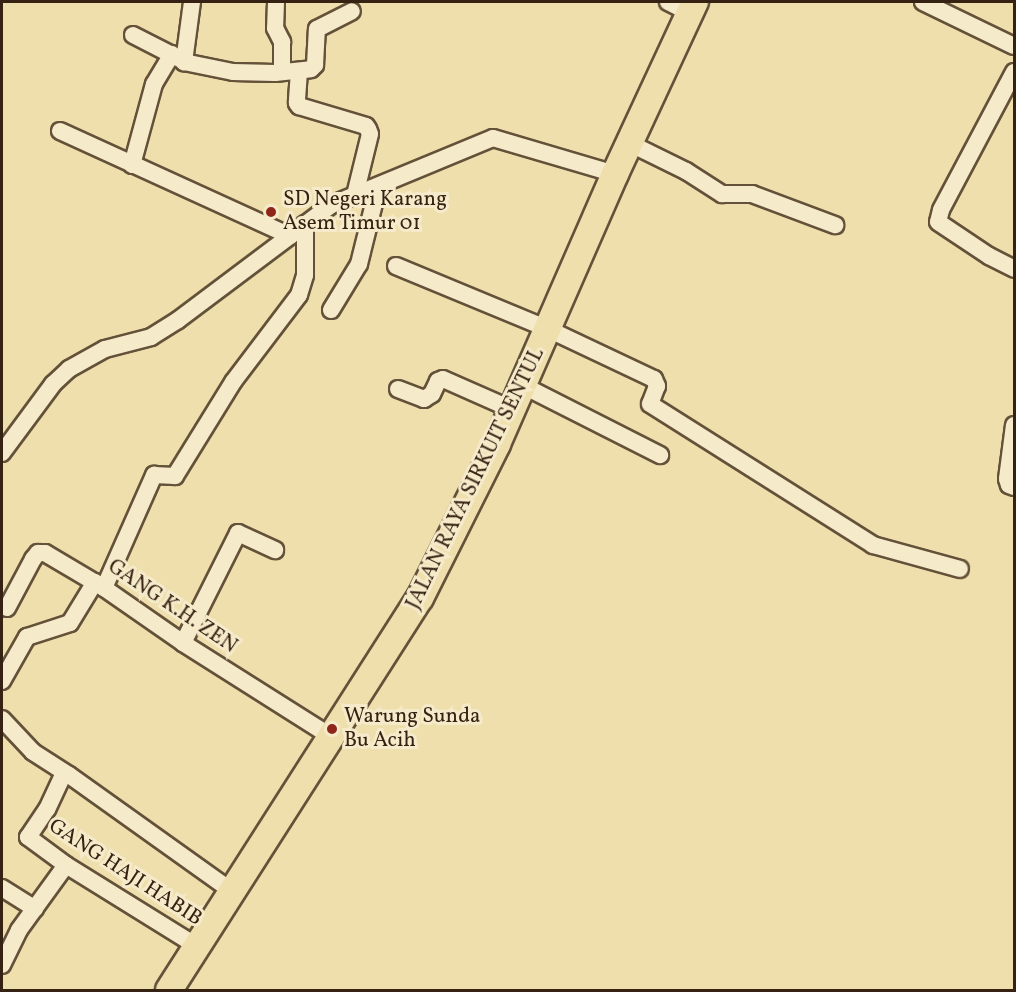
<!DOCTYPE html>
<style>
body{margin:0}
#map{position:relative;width:1016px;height:992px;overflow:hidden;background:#efdfad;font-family:Vollkorn,serif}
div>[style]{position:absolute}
.roads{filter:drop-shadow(2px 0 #645139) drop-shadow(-2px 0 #645139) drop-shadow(0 2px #645139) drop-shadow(0 -2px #645139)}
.street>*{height:16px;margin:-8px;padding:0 8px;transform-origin:8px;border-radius:8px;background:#f5eaca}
.primary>*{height:26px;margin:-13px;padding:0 13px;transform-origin:13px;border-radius:13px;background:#efdfad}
.dots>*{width:16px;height:16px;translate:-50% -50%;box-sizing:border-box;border:3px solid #f5eaca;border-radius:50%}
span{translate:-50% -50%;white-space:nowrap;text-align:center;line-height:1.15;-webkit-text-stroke:6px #f5eaca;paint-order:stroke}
.poi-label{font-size:21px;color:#362212}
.left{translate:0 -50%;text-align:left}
.street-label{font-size:21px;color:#362212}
.frame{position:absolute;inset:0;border:3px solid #362212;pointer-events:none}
</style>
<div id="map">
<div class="roads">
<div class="street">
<i style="left:192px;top:2px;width:61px;rotate:97.6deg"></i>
<i style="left:184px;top:62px;width:50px;rotate:11.5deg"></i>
<i style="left:233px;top:72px;width:42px;rotate:1.4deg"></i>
<i style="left:275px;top:73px;width:36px;rotate:-6deg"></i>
<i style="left:311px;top:69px;width:6px;rotate:-45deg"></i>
<i style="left:315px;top:65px;width:36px;rotate:-87deg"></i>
<i style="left:317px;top:29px;width:39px;rotate:-27deg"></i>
<i style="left:276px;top:2px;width:26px;rotate:92deg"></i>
<i style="left:275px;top:28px;width:16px;rotate:63deg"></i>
<i style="left:282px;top:42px;width:30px;rotate:90deg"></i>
<i style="left:668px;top:2px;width:25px;rotate:27deg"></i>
<i style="left:923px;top:2px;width:101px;rotate:25.8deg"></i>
<i style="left:133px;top:35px;width:53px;rotate:27.1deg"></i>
<i style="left:299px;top:71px;width:32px;rotate:94deg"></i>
<i style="left:297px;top:103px;width:4px;rotate:56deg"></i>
<i style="left:299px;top:106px;width:70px;rotate:16.6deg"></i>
<i style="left:366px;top:126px;width:4px;rotate:56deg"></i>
<i style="left:368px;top:129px;width:5px;rotate:68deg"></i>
<i style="left:370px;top:134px;width:63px;rotate:103.8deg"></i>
<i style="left:1014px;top:72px;width:156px;rotate:117.9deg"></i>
<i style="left:941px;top:210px;width:12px;rotate:104deg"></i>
<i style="left:938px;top:222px;width:61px;rotate:33.7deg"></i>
<i style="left:989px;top:256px;width:28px;rotate:27deg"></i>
<i style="left:60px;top:131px;width:253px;rotate:24.5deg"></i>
<i style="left:629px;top:143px;width:64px;rotate:26.2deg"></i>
<i style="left:686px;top:171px;width:43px;rotate:32.6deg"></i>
<i style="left:722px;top:194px;width:30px"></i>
<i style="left:752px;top:194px;width:89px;rotate:20.5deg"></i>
<i style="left:132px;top:165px;width:84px;rotate:-74.8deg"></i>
<i style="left:154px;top:84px;width:35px;rotate:-59deg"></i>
<i style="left:396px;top:266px;width:165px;rotate:22.5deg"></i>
<i style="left:548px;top:329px;width:117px;rotate:25.3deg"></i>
<i style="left:654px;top:379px;width:8px;rotate:67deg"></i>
<i style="left:657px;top:386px;width:19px;rotate:111deg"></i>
<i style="left:650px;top:404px;width:264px;rotate:32.3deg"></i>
<i style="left:873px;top:545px;width:90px;rotate:15.4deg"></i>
<i style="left:331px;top:310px;width:54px;rotate:-58.7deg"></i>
<i style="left:359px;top:264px;width:79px;rotate:-76.1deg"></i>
<i style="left:522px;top:385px;width:155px;rotate:26.9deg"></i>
<i style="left:398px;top:389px;width:28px;rotate:21deg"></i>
<i style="left:424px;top:399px;width:9px;rotate:-32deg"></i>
<i style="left:432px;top:394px;width:14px;rotate:-65deg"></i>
<i style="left:438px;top:381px;width:5px;rotate:-22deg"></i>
<i style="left:443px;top:379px;width:74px;rotate:23.8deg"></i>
<i style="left:1014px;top:425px;width:54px;rotate:97.4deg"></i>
<i style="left:1007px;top:479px;width:6px;rotate:72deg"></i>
<i style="left:1009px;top:485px;width:5px;rotate:22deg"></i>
<i style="left:2px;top:453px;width:86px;rotate:-53.5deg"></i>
<i style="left:53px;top:384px;width:22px;rotate:-43deg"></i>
<i style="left:69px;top:369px;width:41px;rotate:-29.1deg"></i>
<i style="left:105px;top:349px;width:48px;rotate:-14.6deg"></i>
<i style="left:151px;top:337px;width:32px;rotate:-32deg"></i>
<i style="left:178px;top:320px;width:191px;rotate:-36.9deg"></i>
<i style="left:331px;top:205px;width:175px;rotate:-22.5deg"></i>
<i style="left:493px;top:138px;width:127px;rotate:16.4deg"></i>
<i style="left:104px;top:588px;width:124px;rotate:-66.1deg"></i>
<i style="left:154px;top:475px;width:21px;rotate:3deg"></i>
<i style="left:175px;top:476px;width:110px;rotate:-58.3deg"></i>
<i style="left:233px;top:382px;width:109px;rotate:-52.8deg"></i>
<i style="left:299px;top:295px;width:21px;rotate:-73deg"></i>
<i style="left:305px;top:275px;width:51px;rotate:-90deg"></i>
<i style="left:7px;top:608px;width:55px;rotate:-62deg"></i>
<i style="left:33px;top:559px;width:8px;rotate:-50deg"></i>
<i style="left:38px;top:553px;width:7px"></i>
<i style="left:45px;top:553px;width:69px;rotate:30.7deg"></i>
<i style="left:104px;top:588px;width:96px;rotate:34.8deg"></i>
<i style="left:183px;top:643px;width:178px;rotate:32.3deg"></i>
<i style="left:183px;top:643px;width:123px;rotate:-63.4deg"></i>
<i style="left:238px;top:533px;width:41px;rotate:24.7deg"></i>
<i style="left:2px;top:681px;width:51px;rotate:-60.4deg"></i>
<i style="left:27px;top:637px;width:45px;rotate:-18deg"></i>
<i style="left:70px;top:623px;width:48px;rotate:-58.6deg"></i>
<i style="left:2px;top:719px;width:45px;rotate:46.8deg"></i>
<i style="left:33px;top:752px;width:43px;rotate:32.6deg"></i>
<i style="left:69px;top:775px;width:201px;rotate:35.5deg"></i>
<i style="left:64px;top:773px;width:40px;rotate:115deg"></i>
<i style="left:47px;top:809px;width:34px;rotate:124deg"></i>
<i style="left:28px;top:837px;width:47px;rotate:36.4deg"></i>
<i style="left:66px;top:865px;width:155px;rotate:31.8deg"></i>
<i style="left:2px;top:888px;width:39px;rotate:32deg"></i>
<i style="left:2px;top:965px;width:39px;rotate:-64deg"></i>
<i style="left:19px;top:930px;width:80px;rotate:-54.1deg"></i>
</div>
<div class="primary">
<i style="left:169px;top:990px;width:465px;rotate:-57.4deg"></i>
<i style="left:420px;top:598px;width:172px;rotate:-63.4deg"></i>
<i style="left:497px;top:444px;width:295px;rotate:-66.4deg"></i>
<i style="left:615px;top:174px;width:190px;rotate:-65.1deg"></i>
</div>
</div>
<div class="dots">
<i style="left:271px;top:212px;background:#8f2418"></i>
<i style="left:332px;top:729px;background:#8f2418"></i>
</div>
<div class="poi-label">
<span class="left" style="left:283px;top:212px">SD Negeri Karang<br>Asem Timur 01</span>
<span class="left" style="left:344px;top:729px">Warung Sunda<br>Bu Acih</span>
</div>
<div class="street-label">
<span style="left:476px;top:479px;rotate:-64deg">JALAN RAYA SIRKUIT SENTUL</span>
<span style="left:172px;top:607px;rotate:34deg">GANG K.H. ZEN</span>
<span style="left:125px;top:873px;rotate:33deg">GANG HAJI HABIB</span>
</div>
<div class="frame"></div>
</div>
